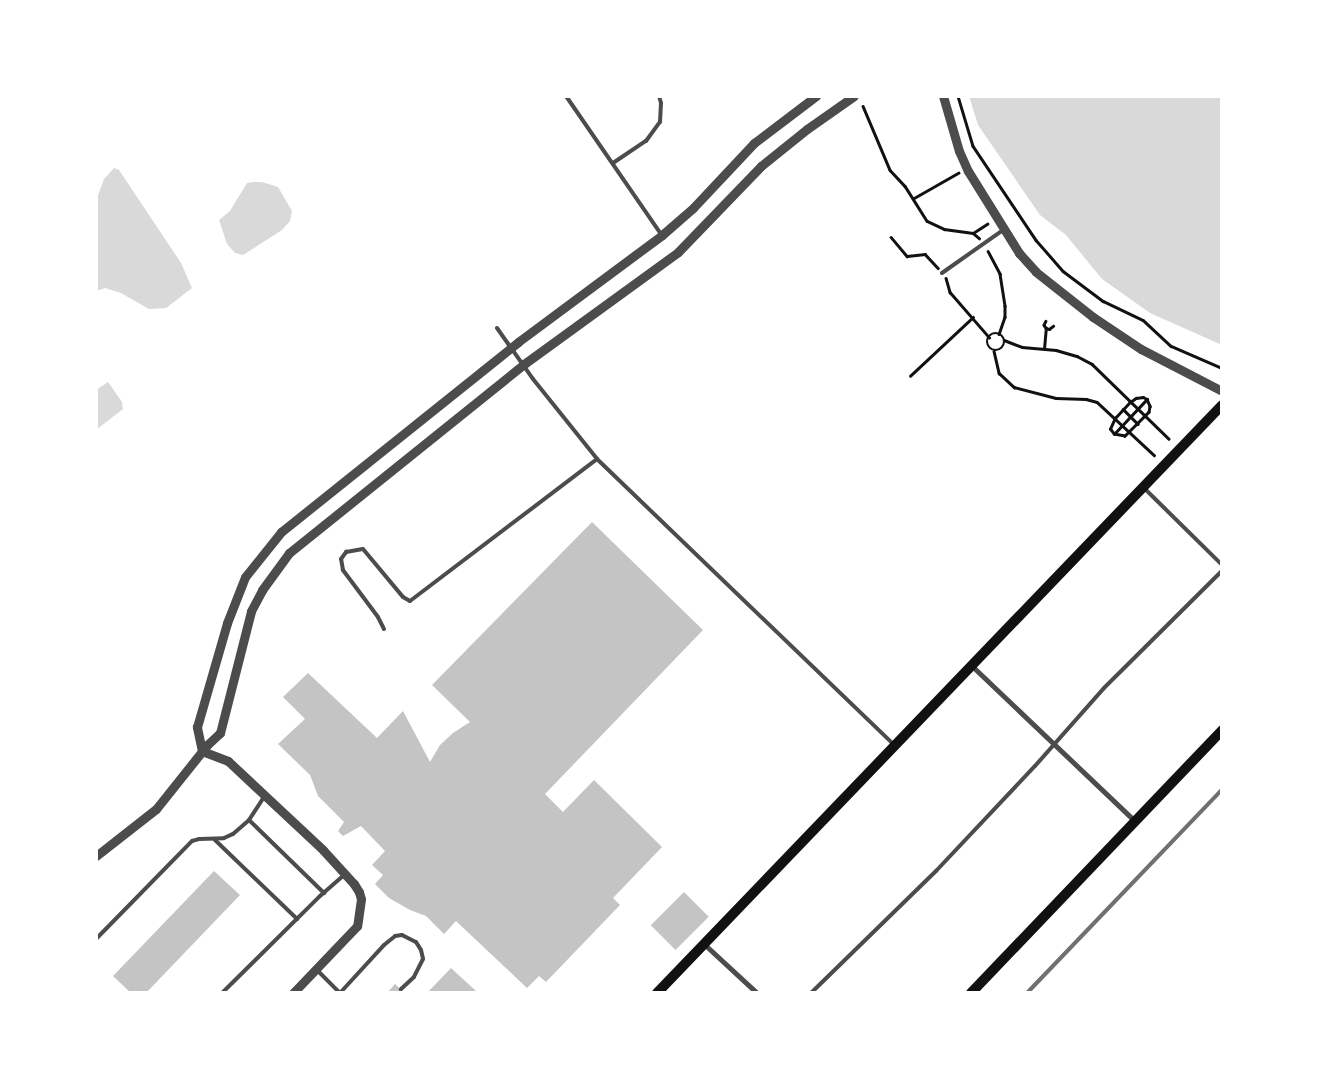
<!DOCTYPE html>
<style>
body{margin:0}
#map{position:relative;width:1318px;height:1089px;overflow:hidden;background:#fff;font-family:"Sofia Sans Condensed",sans-serif}
div>[style]{position:absolute}
.water>*{inset:0;background:#d9d9d9}
.building>*{inset:0;background:#c4c4c4;transform-origin:0 0}
.path>*{height:2.5px;margin:-1.25px;padding:0 1.25px;transform-origin:1.25px;border-radius:1.25px;background:#111}
.path>.ring{margin:-1.25px;padding:0;box-sizing:content-box;background:none;border:2.5px solid #111;border-radius:50%}
.service>*{height:4px;margin:-2px;padding:0 2px;transform-origin:2px;border-radius:2px;background:#4c4c4c}
.minor>*{height:5px;margin:-2.5px;padding:0 2.5px;transform-origin:2.5px;border-radius:2.5px;background:#4c4c4c}
.tertiary>*{height:9px;margin:-4.5px;padding:0 4.5px;transform-origin:4.5px;border-radius:4.5px;background:#4c4c4c}
.secondary>*{height:10px;margin:-5px;padding:0 5px;transform-origin:5px;border-radius:5px;background:#111}
.rail>*{height:4px;margin:-2px;padding:0 2px;transform-origin:2px;border-radius:2px;background:#707070}
span{translate:-50% -50%;white-space:nowrap;text-align:center;line-height:1.15;-webkit-text-stroke:5px #fff;paint-order:stroke}
.frame{position:absolute;inset:0;border:98px solid #fff;pointer-events:none}
</style>
<div id="map">
<div class="water">
<i style="clip-path:polygon(969px 96px,1222px 96px,1222px 345px,1150px 313px,1102px 279px,1066px 235px,1040px 215px,978px 125px)"></i>
<i style="clip-path:polygon(114px 168px,119px 170px,181px 263px,192px 288px,166px 308px,149px 309px,121px 293px,105px 288px,96px 291px,97px 198px,104px 179px)"></i>
<i style="clip-path:polygon(253px 182px,262px 182px,278px 187px,292px 211px,290px 221px,282px 230px,243px 255px,235px 253px,227px 244px,219px 220px,230px 211px,247px 183px)"></i>
<i style="clip-path:polygon(108px 382px,122px 402px,123px 409px,96px 430px,96px 390px)"></i>
</div>
<div class="building">
<i style="clip-path:polygon(592px 522px,703px 630px,545px 794px,563px 812px,594px 780px,662px 847px,613px 898px,620px 905px,546px 982px,539px 976px,527px 988px,456px 921px,444px 934px,426px 916px,410px 910px,389px 898px,375px 884px,383px 875px,372px 865px,385px 851px,361px 826px,343px 836px,338px 831px,344px 822px,318px 796px,310px 775px,278px 744px,305px 719px,283px 697px,308px 673px,377px 738px,403px 711px,430px 762px,440px 745px,453px 733px,470px 722px,432px 685px)"></i>
<i style="clip-path:polygon(214px 871px,240px 895px,146px 993px,131px 993px,113px 976px)"></i>
<i style="left:684px;top:892px;width:35px;height:47px;rotate:45deg"></i>
<i style="clip-path:polygon(451px 968px,476px 991px,475px 993px,427px 993px)"></i>
<i style="clip-path:polygon(395px 984px,405px 993px,387px 993px)"></i>
</div>
<div class="path">
<i style="left:958px;top:96px;width:52px;rotate:73.3deg"></i>
<i style="left:973px;top:146px;width:113px;rotate:56.2deg"></i>
<i style="left:1036px;top:240px;width:41px;rotate:48.9deg"></i>
<i style="left:1063px;top:271px;width:50px;rotate:36.9deg"></i>
<i style="left:1103px;top:301px;width:44px;rotate:25.4deg"></i>
<i style="left:1143px;top:320px;width:38px;rotate:43deg"></i>
<i style="left:1171px;top:346px;width:56px;rotate:23.3deg"></i>
<i style="left:863px;top:106px;width:69px;rotate:67.1deg"></i>
<i style="left:890px;top:170px;width:22px;rotate:47deg"></i>
<i style="left:905px;top:186px;width:41px;rotate:57.8deg"></i>
<i style="left:927px;top:221px;width:19px;rotate:25deg"></i>
<i style="left:944px;top:229px;width:29px;rotate:8deg"></i>
<i style="left:973px;top:233px;width:8px;rotate:40deg"></i>
<i style="left:914px;top:198px;width:51px;rotate:-29.6deg"></i>
<i style="left:973px;top:233px;width:17px;rotate:-33deg"></i>
<i style="left:891px;top:237px;width:25px;rotate:50deg"></i>
<i style="left:907px;top:256px;width:18px;rotate:-6deg"></i>
<i style="left:925px;top:254px;width:19px;rotate:47deg"></i>
<i style="left:988px;top:251px;width:26px;rotate:62deg"></i>
<i style="left:1000px;top:274px;width:32px;rotate:81deg"></i>
<i style="left:1005px;top:306px;width:11px;rotate:90deg"></i>
<i style="left:1005px;top:317px;width:18px;rotate:109deg"></i>
<i style="left:946px;top:278px;width:15px;rotate:74deg"></i>
<i style="left:950px;top:292px;width:60px;rotate:49.1deg"></i>
<i style="left:1046px;top:321px;width:4px;rotate:117deg"></i>
<i style="left:1044px;top:325px;width:4px;rotate:56deg"></i>
<i style="left:1046px;top:328px;width:3px;rotate:18deg"></i>
<i style="left:1049px;top:329px;width:5px;rotate:-37deg"></i>
<i class="ring" style="left:987px;top:333px;width:15.5px;height:15.5px"></i>
<i style="left:1004px;top:340px;width:19px;rotate:21deg"></i>
<i style="left:1022px;top:347px;width:34px;rotate:5deg"></i>
<i style="left:1056px;top:350px;width:22px;rotate:16deg"></i>
<i style="left:1077px;top:356px;width:17px;rotate:28deg"></i>
<i style="left:1092px;top:364px;width:107px;rotate:44.2deg"></i>
<i style="left:1044px;top:349px;width:21px;rotate:-85deg"></i>
<i style="left:994px;top:351px;width:23px;rotate:77deg"></i>
<i style="left:999px;top:373px;width:21px;rotate:43deg"></i>
<i style="left:1014px;top:387px;width:43px;rotate:14.7deg"></i>
<i style="left:1056px;top:398px;width:30px;rotate:2deg"></i>
<i style="left:1086px;top:399px;width:11px;rotate:15deg"></i>
<i style="left:1097px;top:402px;width:78px;rotate:42.9deg"></i>
<i style="left:910px;top:376px;width:86px;rotate:-43.1deg"></i>
<i style="left:1143px;top:397px;width:4px;rotate:27deg"></i>
<i style="left:1147px;top:399px;width:8px;rotate:67deg"></i>
<i style="left:1150px;top:406px;width:6px;rotate:99deg"></i>
<i style="left:1149px;top:412px;width:34px;rotate:135deg"></i>
<i style="left:1125px;top:436px;width:11px;rotate:-170deg"></i>
<i style="left:1114px;top:434px;width:6px;rotate:-129deg"></i>
<i style="left:1110px;top:429px;width:12px;rotate:-66deg"></i>
<i style="left:1115px;top:418px;width:22px;rotate:-47deg"></i>
<i style="left:1130px;top:402px;width:7px;rotate:-34deg"></i>
<i style="left:1136px;top:398px;width:7px;rotate:-8deg"></i>
<i style="left:1123px;top:409px;width:21px;rotate:45deg"></i>
<i style="left:1114px;top:434px;width:48px;rotate:-46.7deg"></i>
</div>
<div class="service">
<i style="left:566px;top:96px;width:168px;rotate:55.5deg"></i>
<i style="left:613px;top:163px;width:40px;rotate:-34deg"></i>
<i style="left:646px;top:141px;width:24px;rotate:-54deg"></i>
<i style="left:660px;top:122px;width:19px;rotate:-87deg"></i>
<i style="left:661px;top:103px;width:7px;rotate:-106deg"></i>
<i style="left:942px;top:273px;width:75px;rotate:-35.2deg"></i>
<i style="left:497px;top:328px;width:62px;rotate:54.8deg"></i>
<i style="left:533px;top:379px;width:102px;rotate:51.3deg"></i>
<i style="left:597px;top:459px;width:412px;rotate:43.9deg"></i>
<i style="left:1143px;top:487px;width:111px;rotate:44.6deg"></i>
<i style="left:384px;top:629px;width:13px;rotate:-117deg"></i>
<i style="left:378px;top:617px;width:59px;rotate:-126.7deg"></i>
<i style="left:343px;top:570px;width:11px;rotate:-100deg"></i>
<i style="left:341px;top:559px;width:9px;rotate:-54deg"></i>
<i style="left:346px;top:552px;width:17px;rotate:-10deg"></i>
<i style="left:363px;top:549px;width:62px;rotate:50.2deg"></i>
<i style="left:403px;top:597px;width:8px;rotate:30deg"></i>
<i style="left:410px;top:601px;width:235px;rotate:-37.2deg"></i>
<i style="left:249px;top:820px;width:105px;rotate:44.2deg"></i>
<i style="left:215px;top:840px;width:114px;rotate:43.9deg"></i>
<i style="left:96px;top:939px;width:137px;rotate:-45.6deg"></i>
<i style="left:192px;top:841px;width:7px;rotate:-16deg"></i>
<i style="left:199px;top:839px;width:25px;rotate:-2deg"></i>
<i style="left:224px;top:838px;width:10px;rotate:-24deg"></i>
<i style="left:233px;top:834px;width:21px;rotate:-41deg"></i>
<i style="left:249px;top:820px;width:30px;rotate:-57deg"></i>
<i style="left:316px;top:969px;width:34px;rotate:45deg"></i>
<i style="left:222px;top:993px;width:138px;rotate:-44.7deg"></i>
<i style="left:320px;top:896px;width:33px;rotate:-41deg"></i>
<i style="left:340px;top:993px;width:65px;rotate:-47.5deg"></i>
<i style="left:384px;top:945px;width:14px;rotate:-39deg"></i>
<i style="left:395px;top:936px;width:7px;rotate:-8deg"></i>
<i style="left:402px;top:935px;width:16px;rotate:27deg"></i>
<i style="left:416px;top:942px;width:9px;rotate:58deg"></i>
<i style="left:421px;top:950px;width:9px;rotate:77deg"></i>
<i style="left:423px;top:959px;width:20px;rotate:117deg"></i>
<i style="left:414px;top:977px;width:18px;rotate:137deg"></i>
<i style="left:811px;top:993px;width:175px;rotate:-44.3deg"></i>
<i style="left:936px;top:871px;width:144px;rotate:-46.7deg"></i>
<i style="left:1035px;top:766px;width:104px;rotate:-48.5deg"></i>
<i style="left:1104px;top:688px;width:166px;rotate:-44.8deg"></i>
</div>
<div class="minor">
<i style="left:972px;top:666px;width:225px;rotate:43.6deg"></i>
<i style="left:704px;top:944px;width:72px;rotate:42.8deg"></i>
</div>
<div class="tertiary">
<i style="left:943px;top:96px;width:57px;rotate:73.8deg"></i>
<i style="left:959px;top:151px;width:22px;rotate:66deg"></i>
<i style="left:968px;top:171px;width:97px;rotate:58.1deg"></i>
<i style="left:1019px;top:253px;width:25px;rotate:48deg"></i>
<i style="left:1036px;top:272px;width:73px;rotate:38.3deg"></i>
<i style="left:1093px;top:317px;width:58px;rotate:33.7deg"></i>
<i style="left:1141px;top:349px;width:91px;rotate:27.4deg"></i>
<i style="left:202px;top:751px;width:25px;rotate:-102deg"></i>
<i style="left:197px;top:727px;width:108px;rotate:-73.9deg"></i>
<i style="left:227px;top:623px;width:49px;rotate:-68.6deg"></i>
<i style="left:245px;top:577px;width:58px;rotate:-51.3deg"></i>
<i style="left:281px;top:532px;width:304px;rotate:-38.7deg"></i>
<i style="left:518px;top:342px;width:179px;rotate:-36.6deg"></i>
<i style="left:662px;top:235px;width:41px;rotate:-41.1deg"></i>
<i style="left:693px;top:208px;width:89px;rotate:-46.8deg"></i>
<i style="left:754px;top:143px;width:78px;rotate:-37.2deg"></i>
<i style="left:202px;top:751px;width:28px;rotate:21deg"></i>
<i style="left:228px;top:761px;width:130px;rotate:43.1deg"></i>
<i style="left:323px;top:850px;width:46px;rotate:47.6deg"></i>
<i style="left:354px;top:884px;width:9px;rotate:58deg"></i>
<i style="left:359px;top:892px;width:7px;rotate:74deg"></i>
<i style="left:361px;top:899px;width:27px;rotate:98deg"></i>
<i style="left:357px;top:926px;width:93px;rotate:133.7deg"></i>
<i style="left:96px;top:856px;width:76px;rotate:-38.1deg"></i>
<i style="left:156px;top:809px;width:82px;rotate:-51.4deg"></i>
<i style="left:207px;top:745px;width:18px;rotate:-43deg"></i>
<i style="left:220px;top:733px;width:126px;rotate:-75.7deg"></i>
<i style="left:251px;top:611px;width:24px;rotate:-62deg"></i>
<i style="left:262px;top:590px;width:46px;rotate:-53.9deg"></i>
<i style="left:289px;top:553px;width:302px;rotate:-38.8deg"></i>
<i style="left:524px;top:364px;width:190px;rotate:-36deg"></i>
<i style="left:678px;top:252px;width:120px;rotate:-46deg"></i>
<i style="left:761px;top:166px;width:59px;rotate:-38.8deg"></i>
<i style="left:807px;top:129px;width:57px;rotate:-35.1deg"></i>
</div>
<div class="secondary">
<i style="left:657px;top:993px;width:815px;rotate:-46.14deg"></i>
<i style="left:971px;top:993px;width:364px;rotate:-46.3deg"></i>
</div>
<div class="rail">
<i style="left:1027px;top:993px;width:281px;rotate:-46.2deg"></i>
</div>
<div class="frame"></div>
</div>
